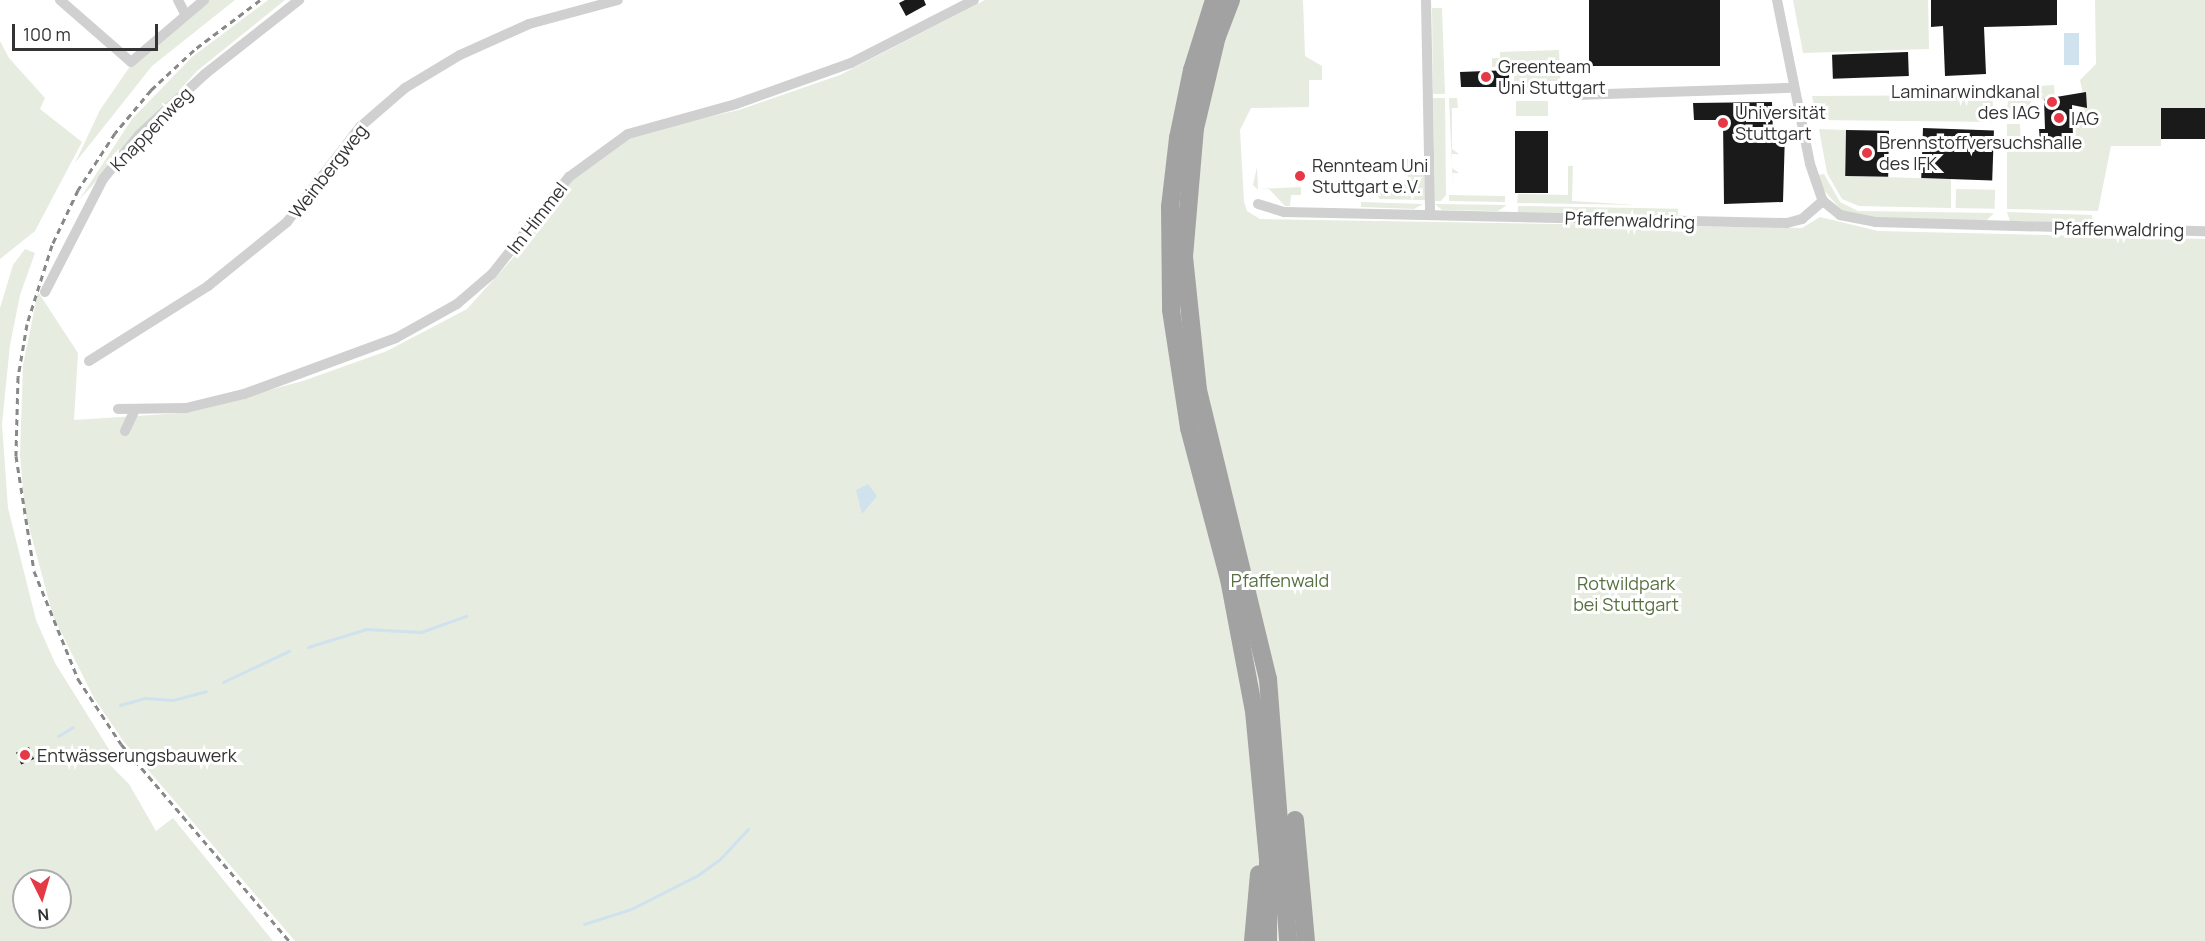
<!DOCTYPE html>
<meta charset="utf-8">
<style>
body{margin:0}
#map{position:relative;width:2205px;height:941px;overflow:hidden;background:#fff;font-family:Manrope,sans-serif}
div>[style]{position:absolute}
.green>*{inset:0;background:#e6ecdf;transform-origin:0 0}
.water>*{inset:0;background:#cfe2ee;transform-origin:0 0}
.stream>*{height:3px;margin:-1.5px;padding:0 1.5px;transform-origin:1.5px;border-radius:1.5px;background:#cfe2ee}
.building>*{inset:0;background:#1a1a1a;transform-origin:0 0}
.minor>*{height:10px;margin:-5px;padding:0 5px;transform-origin:5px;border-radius:5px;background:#d0d0d0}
.trunk>*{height:18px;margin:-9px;padding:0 9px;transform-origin:9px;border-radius:9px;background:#a2a2a2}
.rail>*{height:3px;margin-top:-1.5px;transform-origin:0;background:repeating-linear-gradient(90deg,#888 0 6px,transparent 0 10.5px)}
.dots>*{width:16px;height:16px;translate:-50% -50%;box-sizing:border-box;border:3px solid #fff;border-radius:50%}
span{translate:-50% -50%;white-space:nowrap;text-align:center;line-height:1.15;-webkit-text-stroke:6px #fff;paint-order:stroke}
.poi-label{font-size:18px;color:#333}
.left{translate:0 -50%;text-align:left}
.right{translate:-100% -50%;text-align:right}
.street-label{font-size:18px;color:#333}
.park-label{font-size:18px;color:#56703f}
.north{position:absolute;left:12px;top:869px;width:60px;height:60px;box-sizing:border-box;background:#fff;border:2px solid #adadad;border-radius:50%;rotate:175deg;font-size:16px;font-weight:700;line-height:24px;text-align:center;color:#333}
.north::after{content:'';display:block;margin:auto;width:21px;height:27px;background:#e63946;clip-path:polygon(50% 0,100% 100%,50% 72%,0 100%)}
.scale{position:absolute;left:12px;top:24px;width:146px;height:27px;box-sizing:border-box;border:3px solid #333;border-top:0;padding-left:8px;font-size:18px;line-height:21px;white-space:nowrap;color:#333;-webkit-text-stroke:4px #fff;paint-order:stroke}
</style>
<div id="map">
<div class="green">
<i style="clip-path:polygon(209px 0,235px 0,152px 66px,75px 163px,100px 110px,133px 62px)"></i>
<i style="clip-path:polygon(268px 0,285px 0,197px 71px,79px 200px,132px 119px,192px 57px)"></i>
<i style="clip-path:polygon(985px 0,1303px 0,1305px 56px,1322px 66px,1322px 80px,1309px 80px,1309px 107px,1251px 108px,1240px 130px,1244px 202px,1247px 211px,1260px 219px,1802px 228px,1820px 217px,1878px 231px,2205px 239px,2205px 941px,295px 941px,124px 742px,94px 698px,53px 616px,25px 512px,20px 455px,23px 365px,38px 292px,78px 353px,74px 420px,182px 413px,303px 381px,387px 351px,467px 309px,522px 248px,565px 186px,636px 133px,739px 110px,840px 75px)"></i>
<i style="clip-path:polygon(1793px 0,1928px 0,1929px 49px,1803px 53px)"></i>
<i style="clip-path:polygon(2095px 0,2205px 0,2205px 108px,2161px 109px,2161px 146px,2111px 146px,2098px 211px,2007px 209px,2007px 124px,2020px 124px,2021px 145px,2076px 142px,2075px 110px,2086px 108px,2080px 80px,2096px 64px)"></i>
<i style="clip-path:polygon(1432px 8px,1442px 8px,1445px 94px,1433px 94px)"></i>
<i style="clip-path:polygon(0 41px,9px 58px,45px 98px,40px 109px,82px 142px,35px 231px,0 259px)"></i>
<i style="clip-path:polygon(1559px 50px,1561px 93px,1514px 94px,1514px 66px,1492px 67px,1492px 58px,1500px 58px,1500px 52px)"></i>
<i style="clip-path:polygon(2054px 85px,2055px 99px,2032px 100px,2025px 113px,2011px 114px,2007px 109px,2010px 88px)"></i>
<i style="clip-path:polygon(1985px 95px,1992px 97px,1995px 122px,1817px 120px,1812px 96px)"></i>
<i style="clip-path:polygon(1433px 98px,1445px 98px,1446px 195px,1441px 201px,1435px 201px)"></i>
<i style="clip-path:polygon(1449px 98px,1457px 98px,1458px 108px,1452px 108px,1452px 149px,1459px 154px,1452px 154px,1452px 168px,1459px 173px,1452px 173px,1453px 189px)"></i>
<i style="left:1548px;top:101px;width:15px;height:32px;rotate:90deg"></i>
<i style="clip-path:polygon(1819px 129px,1846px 130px,1845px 176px,1951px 179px,1951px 208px,1859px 206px,1842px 199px,1827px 173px)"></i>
<i style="clip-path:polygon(1407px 159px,1424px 160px,1425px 200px,1380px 199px,1370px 185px,1408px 184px)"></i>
<i style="clip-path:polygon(1568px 166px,1573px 166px,1572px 201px,1637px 205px,1517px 203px,1518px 194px,1568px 195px)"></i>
<i style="clip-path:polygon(1257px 167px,1258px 189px,1301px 187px,1301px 195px,1291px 195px,1290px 206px,1285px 206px,1269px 189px,1257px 189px,1253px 185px)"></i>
<i style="clip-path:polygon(1824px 174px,1840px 202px,1858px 211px,1994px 213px,1986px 221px,1878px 219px,1842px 211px,1823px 189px,1818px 175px)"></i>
<i style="left:1956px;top:189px;width:39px;height:19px;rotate:1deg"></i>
<i style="left:1449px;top:195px;width:56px;height:6px;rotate:1deg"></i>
<i style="clip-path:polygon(1361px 202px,1423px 204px,1414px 209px,1361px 207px)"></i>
<i style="clip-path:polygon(1435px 204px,1507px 205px,1498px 211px,1442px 210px)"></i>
<i style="left:1518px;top:206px;width:160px;height:7px;rotate:1deg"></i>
<i style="clip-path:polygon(2007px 212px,2092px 215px,2093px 223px,2010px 221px)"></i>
<i style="clip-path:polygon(evenodd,25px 249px,35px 253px,20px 295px,10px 345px,2px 424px,8px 508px,36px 620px,55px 663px,110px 751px,107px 762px,129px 784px,156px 831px,173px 818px,273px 941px,0 941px,0 308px,13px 265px,25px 249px,24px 881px,60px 881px,60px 917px,24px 917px,24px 881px)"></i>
</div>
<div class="water">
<i style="left:2064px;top:33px;width:15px;height:32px"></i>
<i style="clip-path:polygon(868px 484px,877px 496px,862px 514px,856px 490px)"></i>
</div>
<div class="stream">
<i style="left:308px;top:647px;width:61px;rotate:-17.2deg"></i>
<i style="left:366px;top:629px;width:55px;rotate:3.1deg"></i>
<i style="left:421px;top:632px;width:48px;rotate:-19.6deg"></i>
<i style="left:223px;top:682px;width:73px;rotate:-25.2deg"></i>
<i style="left:120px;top:705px;width:26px;rotate:-16deg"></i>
<i style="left:145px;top:698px;width:28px;rotate:4deg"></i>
<i style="left:173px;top:700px;width:34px;rotate:-15deg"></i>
<i style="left:58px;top:736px;width:17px;rotate:-31deg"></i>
<i style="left:584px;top:924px;width:49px;rotate:-17.7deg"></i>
<i style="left:631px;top:909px;width:75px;rotate:-26.9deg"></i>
<i style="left:698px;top:875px;width:27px;rotate:-36deg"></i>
<i style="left:720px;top:859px;width:41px;rotate:-47deg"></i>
</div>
<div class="building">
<i style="clip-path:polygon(905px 0,924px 0,926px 5px,906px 16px,899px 3px)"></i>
<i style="left:1589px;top:0;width:131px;height:66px"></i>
<i style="clip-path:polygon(1931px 0,2057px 0,2057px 25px,1984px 27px,1986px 74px,1945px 76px,1943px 26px,1931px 27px)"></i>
<i style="left:1908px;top:52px;width:24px;height:76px;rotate:88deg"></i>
<i style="clip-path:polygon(1511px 70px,1506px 87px,1461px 87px,1460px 72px)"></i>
<i style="clip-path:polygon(2086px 92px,2087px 108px,2072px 105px,2073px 137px,2040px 141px,2039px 129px,2045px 129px,2044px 99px)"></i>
<i style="clip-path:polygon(1772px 102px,1773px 133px,1785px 133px,1783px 202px,1724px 204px,1723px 120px,1694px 120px,1693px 103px)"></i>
<i style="left:2205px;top:108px;width:31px;height:44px;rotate:90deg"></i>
<i style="left:1923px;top:128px;width:71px;height:50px;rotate:2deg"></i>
<i style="left:1846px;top:130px;width:43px;height:46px;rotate:1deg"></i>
<i style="left:1515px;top:131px;width:33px;height:62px"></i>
<i style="left:29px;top:747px;width:13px;height:14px;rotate:67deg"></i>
</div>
<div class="minor">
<i style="left:60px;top:0;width:94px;rotate:41.1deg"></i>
<i style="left:131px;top:62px;width:96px;rotate:-40.3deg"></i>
<i style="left:178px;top:0;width:16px;rotate:63deg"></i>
<i style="left:1426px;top:0;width:215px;rotate:88.9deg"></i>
<i style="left:1777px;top:0;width:167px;rotate:78.6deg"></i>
<i style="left:1810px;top:164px;width:39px;rotate:71deg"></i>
<i style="left:1823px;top:201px;width:22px;rotate:39deg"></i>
<i style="left:1840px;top:215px;width:37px;rotate:11deg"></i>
<i style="left:1876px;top:222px;width:329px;rotate:1.6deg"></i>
<i style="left:1576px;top:95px;width:216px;rotate:-1.9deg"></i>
<i style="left:1258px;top:204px;width:28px;rotate:17deg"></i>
<i style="left:1285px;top:212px;width:502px;rotate:1.26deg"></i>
<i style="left:1787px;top:223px;width:16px;rotate:-15deg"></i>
<i style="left:1802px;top:219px;width:28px;rotate:-41deg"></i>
<i style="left:45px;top:292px;width:127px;rotate:-62.8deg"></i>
<i style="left:103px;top:179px;width:57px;rotate:-50.7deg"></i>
<i style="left:139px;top:135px;width:90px;rotate:-42.7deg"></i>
<i style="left:205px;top:74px;width:120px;rotate:-38.2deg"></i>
<i style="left:89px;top:361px;width:141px;rotate:-32.2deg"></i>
<i style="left:208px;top:286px;width:102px;rotate:-39deg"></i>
<i style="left:287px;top:222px;width:120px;rotate:-52.5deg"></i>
<i style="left:360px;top:127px;width:60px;rotate:-40.9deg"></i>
<i style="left:405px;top:88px;width:64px;rotate:-31deg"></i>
<i style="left:460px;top:55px;width:76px;rotate:-24.2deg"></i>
<i style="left:529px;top:24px;width:92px;rotate:-15.1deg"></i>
<i style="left:118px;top:409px;width:68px;rotate:-0.8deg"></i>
<i style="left:186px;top:408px;width:60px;rotate:-13.6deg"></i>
<i style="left:244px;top:394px;width:162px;rotate:-20.2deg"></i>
<i style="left:396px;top:338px;width:70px;rotate:-29.1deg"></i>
<i style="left:457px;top:304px;width:46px;rotate:-40.6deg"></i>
<i style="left:492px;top:274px;width:124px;rotate:-51.6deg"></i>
<i style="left:569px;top:177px;width:73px;rotate:-36.1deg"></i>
<i style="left:628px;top:134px;width:112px;rotate:-15.5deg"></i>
<i style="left:736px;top:104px;width:122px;rotate:-19.6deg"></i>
<i style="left:851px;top:63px;width:138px;rotate:-27.1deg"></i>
<i style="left:125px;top:431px;width:21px;rotate:-65deg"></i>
</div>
<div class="trunk">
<i style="left:1214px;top:0;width:73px;rotate:107.4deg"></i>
<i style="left:1192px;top:70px;width:69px;rotate:101.6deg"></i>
<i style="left:1178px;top:138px;width:69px;rotate:96.6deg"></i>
<i style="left:1170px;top:207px;width:103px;rotate:89.4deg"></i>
<i style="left:1171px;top:310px;width:119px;rotate:81.3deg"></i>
<i style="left:1189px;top:428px;width:156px;rotate:75.2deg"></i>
<i style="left:1229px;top:579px;width:134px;rotate:79.3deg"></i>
<i style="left:1254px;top:711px;width:150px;rotate:84.6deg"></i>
<i style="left:1268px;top:860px;width:81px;rotate:90deg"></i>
<i style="left:1231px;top:0;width:39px;rotate:111deg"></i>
<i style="left:1217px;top:36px;width:95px;rotate:103.4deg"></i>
<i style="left:1195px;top:128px;width:129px;rotate:94.9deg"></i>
<i style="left:1184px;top:257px;width:134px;rotate:84deg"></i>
<i style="left:1198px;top:390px;width:297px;rotate:76.4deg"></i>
<i style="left:1268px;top:679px;width:263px;rotate:85.6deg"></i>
<i style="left:1295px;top:820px;width:121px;rotate:84.8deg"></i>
<i style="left:1253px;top:941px;width:67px;rotate:-84.9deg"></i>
</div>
<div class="rail">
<i style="left:260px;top:0;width:83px;rotate:142.9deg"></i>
<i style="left:194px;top:50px;width:59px;rotate:137.1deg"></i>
<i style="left:151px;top:90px;width:56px;rotate:129.9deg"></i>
<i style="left:115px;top:133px;width:68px;rotate:123deg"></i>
<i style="left:78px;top:190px;width:61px;rotate:115.3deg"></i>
<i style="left:52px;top:245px;width:83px;rotate:107.6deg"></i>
<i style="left:27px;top:324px;width:54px;rotate:99.6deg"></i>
<i style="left:18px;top:377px;width:79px;rotate:91.5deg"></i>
<i style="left:16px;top:456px;width:116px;rotate:81.1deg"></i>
<i style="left:34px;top:571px;width:117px;rotate:67.8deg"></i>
<i style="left:78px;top:679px;width:78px;rotate:56.5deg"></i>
<i style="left:121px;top:744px;width:259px;rotate:49.5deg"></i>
</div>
<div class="dots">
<i style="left:1486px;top:77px;background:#e63946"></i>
<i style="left:2052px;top:102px;background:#e63946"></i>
<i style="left:2059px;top:118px;background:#e63946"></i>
<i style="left:1723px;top:123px;background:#e63946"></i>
<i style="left:1867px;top:153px;background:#e63946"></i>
<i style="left:1300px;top:176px;background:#e63946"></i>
<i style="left:25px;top:755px;background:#e63946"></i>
</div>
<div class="poi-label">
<span class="left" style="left:1498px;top:77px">Greenteam<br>Uni Stuttgart</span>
<span class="right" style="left:2040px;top:102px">Laminarwindkanal<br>des IAG</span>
<span class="left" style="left:1735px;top:123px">Universität<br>Stuttgart</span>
<span class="left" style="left:2071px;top:118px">IAG</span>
<span class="left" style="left:1879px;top:153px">Brennstoffversuchshalle<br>des IFK</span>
<span class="left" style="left:1312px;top:176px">Rennteam Uni<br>Stuttgart e.V.</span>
<span class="left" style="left:37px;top:755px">Entwässerungsbauwerk</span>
</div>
<div class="street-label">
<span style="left:151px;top:129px;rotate:-46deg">Knappenweg</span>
<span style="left:328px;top:171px;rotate:-52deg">Weinbergweg</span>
<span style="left:537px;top:218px;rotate:-52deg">Im Himmel</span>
<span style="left:1630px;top:220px;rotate:2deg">Pfaffenwaldring</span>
<span style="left:2119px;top:229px;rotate:1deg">Pfaffenwaldring</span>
</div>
<div class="park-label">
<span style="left:1280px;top:580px">Pfaffenwald</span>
<span style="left:1626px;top:594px">Rotwildpark<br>bei Stuttgart</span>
</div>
<div class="north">N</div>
<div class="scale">100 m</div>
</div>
